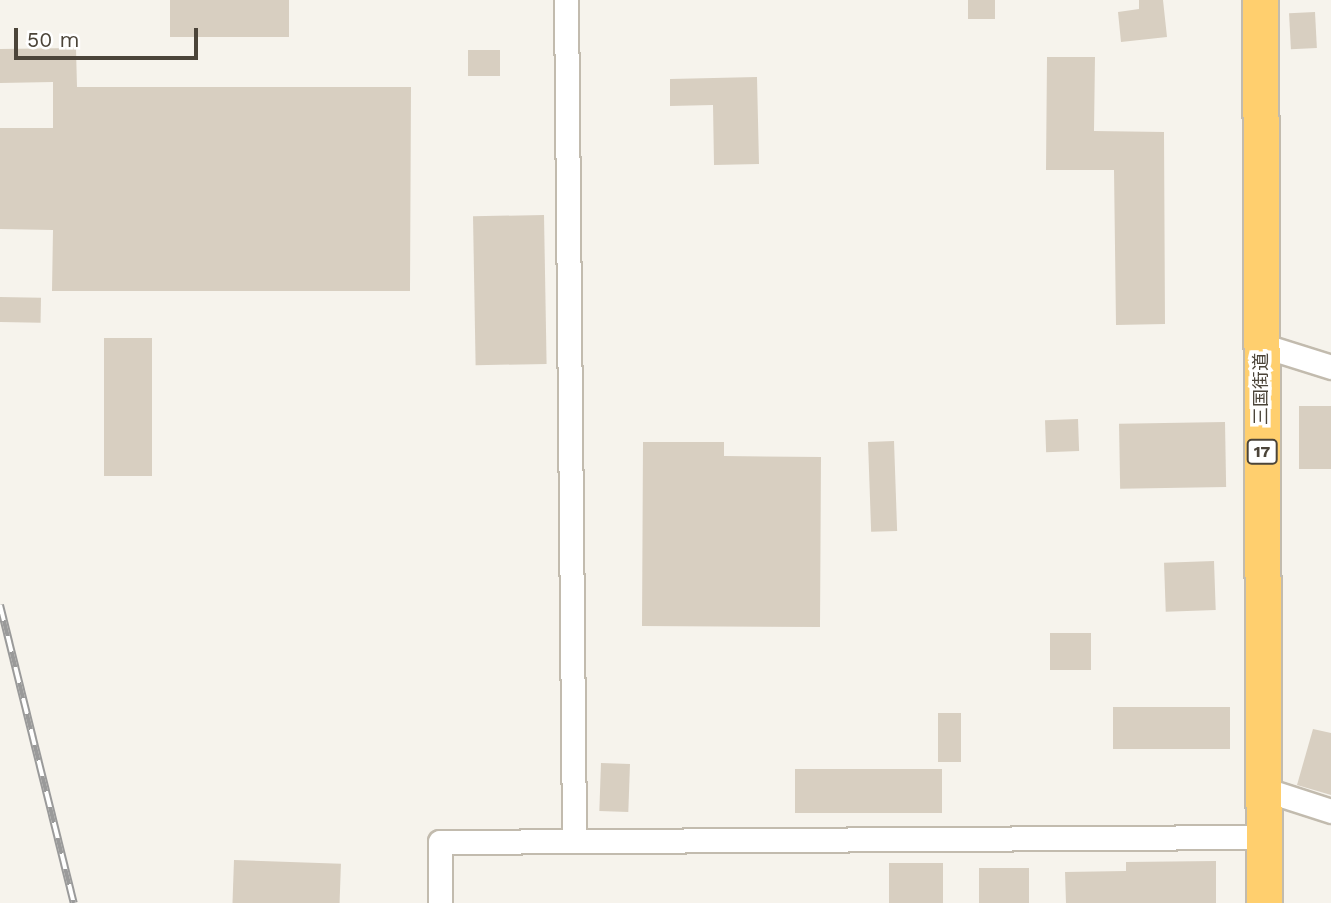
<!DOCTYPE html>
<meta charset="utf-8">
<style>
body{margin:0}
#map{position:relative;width:1331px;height:903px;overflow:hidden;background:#f6f3ec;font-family:"Work Sans","Noto Sans JP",sans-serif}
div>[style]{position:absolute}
.building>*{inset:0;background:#d8cfc1;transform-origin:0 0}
.roads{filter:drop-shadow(2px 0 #c2bbae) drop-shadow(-2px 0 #c2bbae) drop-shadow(0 2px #c2bbae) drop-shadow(0 -2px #c2bbae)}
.minor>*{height:23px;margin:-11.5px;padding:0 11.5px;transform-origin:11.5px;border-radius:11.5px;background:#fff}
.highway>*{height:35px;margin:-17.5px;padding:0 17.5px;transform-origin:17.5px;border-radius:17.5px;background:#ffcf6e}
.rail>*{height:8px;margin-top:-4px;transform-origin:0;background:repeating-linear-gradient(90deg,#fff 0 16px,#9a9a9a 0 32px);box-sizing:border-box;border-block:2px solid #9a9a9a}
span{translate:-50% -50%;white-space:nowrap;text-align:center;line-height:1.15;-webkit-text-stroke:7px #fff;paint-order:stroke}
.shield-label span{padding:2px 5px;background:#fff;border:2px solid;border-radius:5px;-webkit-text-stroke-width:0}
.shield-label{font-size:16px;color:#4b4439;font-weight:700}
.street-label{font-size:18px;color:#4b4439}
.scale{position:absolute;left:14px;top:28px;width:184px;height:32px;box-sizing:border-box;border:4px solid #4b4439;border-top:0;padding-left:9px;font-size:21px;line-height:24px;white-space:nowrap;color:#4b4439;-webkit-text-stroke:5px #fff;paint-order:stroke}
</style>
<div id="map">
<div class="building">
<i style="left:170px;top:0;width:119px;height:37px"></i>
<i style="left:968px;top:0;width:27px;height:19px"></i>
<i style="clip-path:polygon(1139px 0,1163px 0,1167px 37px,1121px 42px,1118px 12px,1139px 9px)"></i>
<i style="left:1315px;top:12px;width:36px;height:26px;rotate:87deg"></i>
<i style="clip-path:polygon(76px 48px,77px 87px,411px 87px,410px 291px,52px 291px,53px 230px,0 229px,0 128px,53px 128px,53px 82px,0 83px,0 49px)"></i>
<i style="left:468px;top:50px;width:32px;height:26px"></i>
<i style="clip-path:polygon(1047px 57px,1095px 57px,1094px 131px,1164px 132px,1165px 324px,1116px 325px,1114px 170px,1046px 170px)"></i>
<i style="clip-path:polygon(757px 77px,759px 164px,714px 165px,713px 105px,670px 106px,670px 79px)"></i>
<i style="left:544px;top:215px;width:149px;height:71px;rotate:89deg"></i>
<i style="left:0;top:297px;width:41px;height:25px;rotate:1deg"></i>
<i style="left:104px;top:338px;width:48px;height:138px"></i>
<i style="left:1331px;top:406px;width:63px;height:32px;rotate:90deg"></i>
<i style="left:1078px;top:419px;width:32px;height:33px;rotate:88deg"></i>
<i style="left:1225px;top:422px;width:65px;height:106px;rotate:89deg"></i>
<i style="left:894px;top:441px;width:90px;height:26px;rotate:88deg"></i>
<i style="clip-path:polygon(643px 442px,724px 442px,724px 456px,821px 457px,820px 627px,642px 626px)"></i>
<i style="left:1214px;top:561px;width:49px;height:50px;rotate:88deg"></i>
<i style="left:1050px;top:633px;width:41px;height:37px"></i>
<i style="left:1113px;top:707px;width:117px;height:42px"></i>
<i style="left:938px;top:713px;width:23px;height:49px"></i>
<i style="clip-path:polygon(1313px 729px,1331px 733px,1331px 795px,1297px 785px)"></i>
<i style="left:601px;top:763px;width:29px;height:48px;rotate:2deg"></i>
<i style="left:795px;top:769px;width:147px;height:44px"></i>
<i style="left:234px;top:860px;width:107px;height:43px;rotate:2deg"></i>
<i style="clip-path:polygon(1216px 861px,1216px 903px,1066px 903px,1065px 872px,1126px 871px,1126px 862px)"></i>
<i style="left:889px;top:863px;width:54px;height:40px"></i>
<i style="left:1029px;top:868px;width:35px;height:50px;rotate:90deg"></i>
</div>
<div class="roads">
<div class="minor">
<i style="left:566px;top:0;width:839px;rotate:89.45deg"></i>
<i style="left:1261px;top:345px;width:73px;rotate:17.4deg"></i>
<i style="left:1263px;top:789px;width:71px;rotate:17.9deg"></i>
<i style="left:440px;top:903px;width:61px;rotate:-90deg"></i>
<i style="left:440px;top:842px;width:824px;rotate:-0.35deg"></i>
</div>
<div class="highway">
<i style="left:1260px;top:0;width:903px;rotate:89.75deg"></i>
</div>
</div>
<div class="rail">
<i style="left:0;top:605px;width:307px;rotate:76.1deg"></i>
</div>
<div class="shield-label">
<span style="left:1262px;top:452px">17</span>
</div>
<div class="street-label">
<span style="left:1261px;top:389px;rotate:-90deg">三国街道</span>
</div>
<div class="scale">50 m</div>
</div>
